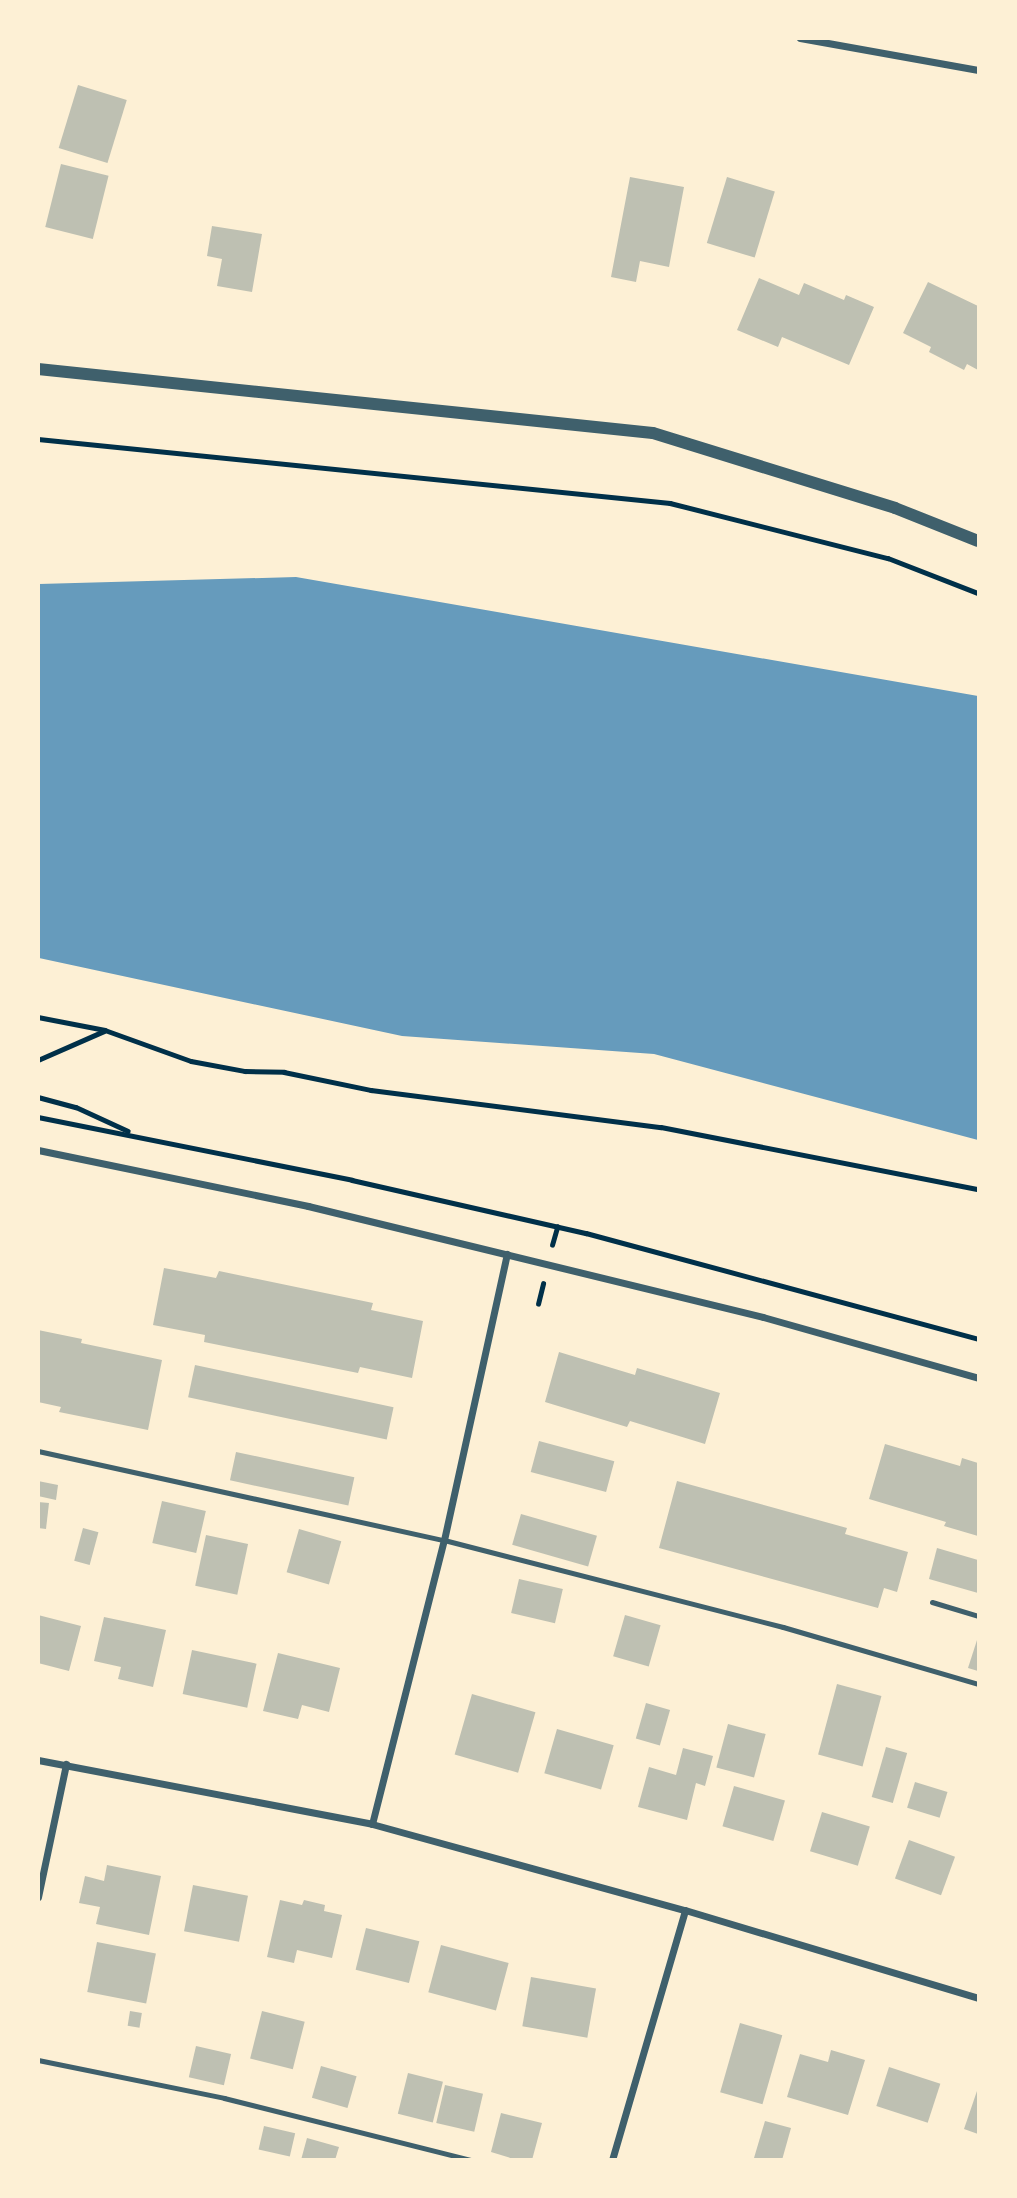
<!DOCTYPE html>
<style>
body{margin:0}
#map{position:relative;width:1017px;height:2198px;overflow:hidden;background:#fdf0d5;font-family:Jost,sans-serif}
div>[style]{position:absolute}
.water>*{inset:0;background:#669bbc}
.building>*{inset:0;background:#bec0b2;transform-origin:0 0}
.path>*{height:4.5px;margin:-2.25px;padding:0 2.25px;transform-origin:2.25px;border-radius:2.25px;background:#003049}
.service>*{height:5px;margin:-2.5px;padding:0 2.5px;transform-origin:2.5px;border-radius:2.5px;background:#3f606c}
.minor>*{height:7px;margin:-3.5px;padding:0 3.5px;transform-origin:3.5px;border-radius:3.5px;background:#3f606c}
.tertiary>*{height:12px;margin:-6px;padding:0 6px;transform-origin:6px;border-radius:6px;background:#3f606c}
span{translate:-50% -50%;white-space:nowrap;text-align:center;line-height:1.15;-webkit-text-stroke:7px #fdf0d5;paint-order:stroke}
.frame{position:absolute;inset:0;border:40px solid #fdf0d5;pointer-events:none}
</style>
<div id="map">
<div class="water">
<i style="clip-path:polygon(296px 577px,978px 696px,978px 1140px,654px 1054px,402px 1036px,39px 958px,39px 584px)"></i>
</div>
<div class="building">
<i style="left:78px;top:85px;width:51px;height:66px;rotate:17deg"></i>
<i style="left:61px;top:164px;width:49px;height:65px;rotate:14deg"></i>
<i style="clip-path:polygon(630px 177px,684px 187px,669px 267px,640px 261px,636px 282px,611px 277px)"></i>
<i style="left:727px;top:177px;width:50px;height:69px;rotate:17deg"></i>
<i style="clip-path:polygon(212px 226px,262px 234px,252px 292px,217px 286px,222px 259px,207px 256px)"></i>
<i style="clip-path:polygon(759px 278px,799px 295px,804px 283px,844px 300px,846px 295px,874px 307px,849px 365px,782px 337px,778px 347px,737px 330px)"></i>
<i style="clip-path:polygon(928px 282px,978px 306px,978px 370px,967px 364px,964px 370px,929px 352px,931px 347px,903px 333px)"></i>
<i style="clip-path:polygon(164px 1268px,216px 1278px,219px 1271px,373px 1303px,371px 1310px,423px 1321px,412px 1378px,360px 1367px,358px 1373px,204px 1342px,205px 1335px,153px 1325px)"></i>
<i style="clip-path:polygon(38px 1330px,82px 1339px,81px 1343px,162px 1360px,148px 1430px,59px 1412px,61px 1407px,38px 1402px)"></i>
<i style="clip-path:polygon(559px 1352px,635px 1375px,637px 1368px,720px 1393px,705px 1444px,630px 1421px,627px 1427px,545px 1402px)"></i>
<i style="left:195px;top:1365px;width:203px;height:33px;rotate:12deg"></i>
<i style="left:539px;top:1441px;width:78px;height:32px;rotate:15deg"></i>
<i style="clip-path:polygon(885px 1444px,960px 1466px,962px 1458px,978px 1463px,978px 1536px,944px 1526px,946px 1522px,869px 1499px)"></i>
<i style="left:236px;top:1452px;width:121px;height:29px;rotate:12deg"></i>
<i style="clip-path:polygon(38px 1481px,58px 1485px,56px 1500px,38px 1496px)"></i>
<i style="clip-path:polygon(677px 1481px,847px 1528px,845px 1534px,908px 1552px,897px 1592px,884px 1588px,878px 1608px,659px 1548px)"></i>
<i style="left:162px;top:1501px;width:45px;height:43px;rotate:13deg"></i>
<i style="clip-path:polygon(38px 1502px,49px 1503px,46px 1529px,38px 1528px)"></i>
<i style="left:521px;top:1514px;width:79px;height:32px;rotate:16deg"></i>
<i style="left:83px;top:1528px;width:16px;height:34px;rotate:15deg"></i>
<i style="left:299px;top:1529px;width:44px;height:45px;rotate:16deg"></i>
<i style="left:206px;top:1535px;width:43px;height:52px;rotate:12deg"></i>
<i style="clip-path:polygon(937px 1548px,978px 1560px,978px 1593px,929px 1579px)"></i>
<i style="left:519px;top:1579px;width:45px;height:35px;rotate:13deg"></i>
<i style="clip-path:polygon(38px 1615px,81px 1626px,69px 1671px,38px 1663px)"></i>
<i style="left:625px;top:1615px;width:37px;height:43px;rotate:16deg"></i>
<i style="clip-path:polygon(104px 1617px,166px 1630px,153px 1687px,118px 1679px,121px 1667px,94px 1661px)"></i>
<i style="clip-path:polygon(978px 1637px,978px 1671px,968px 1668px)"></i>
<i style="left:192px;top:1650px;width:66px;height:45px;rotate:12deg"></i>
<i style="clip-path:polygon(278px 1653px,340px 1668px,329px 1712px,302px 1705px,298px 1719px,263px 1711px)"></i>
<i style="left:837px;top:1684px;width:46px;height:73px;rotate:15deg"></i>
<i style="left:472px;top:1694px;width:66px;height:63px;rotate:16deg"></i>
<i style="left:646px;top:1703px;width:25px;height:37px;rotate:16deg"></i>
<i style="left:728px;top:1724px;width:39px;height:45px;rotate:15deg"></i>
<i style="left:557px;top:1729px;width:59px;height:46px;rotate:16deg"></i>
<i style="left:886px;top:1747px;width:22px;height:52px;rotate:16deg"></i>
<i style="clip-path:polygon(683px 1748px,713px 1756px,705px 1786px,696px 1783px,687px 1820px,638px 1807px,649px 1767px,676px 1775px)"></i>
<i style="left:915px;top:1782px;width:34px;height:27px;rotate:17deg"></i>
<i style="left:734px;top:1786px;width:53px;height:42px;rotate:16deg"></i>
<i style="left:822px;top:1812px;width:50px;height:41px;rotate:17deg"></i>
<i style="left:909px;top:1840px;width:49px;height:41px;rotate:20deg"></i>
<i style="clip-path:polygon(107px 1865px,161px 1876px,149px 1935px,96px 1924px,100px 1907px,79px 1903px,85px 1876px,104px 1881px)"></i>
<i style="left:193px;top:1885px;width:56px;height:47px;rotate:11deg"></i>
<i style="clip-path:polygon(280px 1900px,302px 1905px,304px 1900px,325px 1905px,324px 1911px,342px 1915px,332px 1958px,297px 1950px,294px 1963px,267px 1957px)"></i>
<i style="left:366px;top:1928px;width:55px;height:43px;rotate:14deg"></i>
<i style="left:97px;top:1942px;width:60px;height:51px;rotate:11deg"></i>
<i style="left:441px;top:1945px;width:70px;height:49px;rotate:15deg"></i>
<i style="left:531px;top:1977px;width:66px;height:50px;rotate:10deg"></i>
<i style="left:130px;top:2011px;width:12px;height:15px;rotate:9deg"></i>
<i style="left:262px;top:2011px;width:44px;height:49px;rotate:14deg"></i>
<i style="left:740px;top:2023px;width:44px;height:72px;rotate:16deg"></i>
<i style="left:196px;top:2046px;width:36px;height:32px;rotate:13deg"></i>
<i style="clip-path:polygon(831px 2050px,865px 2060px,848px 2115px,787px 2097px,800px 2054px,828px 2062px)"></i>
<i style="left:321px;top:2066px;width:37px;height:33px;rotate:16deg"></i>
<i style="left:889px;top:2067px;width:54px;height:41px;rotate:18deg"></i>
<i style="left:408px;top:2073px;width:36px;height:42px;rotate:14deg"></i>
<i style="left:445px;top:2085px;width:39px;height:39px;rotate:13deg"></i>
<i style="clip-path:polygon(978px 2088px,978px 2134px,964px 2129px)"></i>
<i style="clip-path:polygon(501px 2113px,542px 2123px,532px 2160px,517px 2160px,491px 2152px)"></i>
<i style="clip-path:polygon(765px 2121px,791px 2128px,782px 2160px,754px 2158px)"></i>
<i style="left:264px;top:2126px;width:32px;height:24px;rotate:13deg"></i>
<i style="clip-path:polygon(307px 2138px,339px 2147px,335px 2160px,301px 2160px)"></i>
</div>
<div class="path">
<i style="left:38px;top:439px;width:635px;rotate:5.78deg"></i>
<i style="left:670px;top:503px;width:225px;rotate:14.2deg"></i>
<i style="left:888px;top:558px;width:97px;rotate:21.3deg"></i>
<i style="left:38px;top:1017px;width:68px;rotate:11deg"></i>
<i style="left:105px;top:1030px;width:91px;rotate:19.8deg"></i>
<i style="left:191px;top:1061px;width:55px;rotate:10.5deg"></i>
<i style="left:245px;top:1071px;width:39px;rotate:1deg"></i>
<i style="left:284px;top:1072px;width:89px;rotate:11.7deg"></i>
<i style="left:371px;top:1090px;width:292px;rotate:7.3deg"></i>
<i style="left:661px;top:1127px;width:323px;rotate:11.1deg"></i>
<i style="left:38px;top:1060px;width:72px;rotate:-23.7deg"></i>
<i style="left:38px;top:1097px;width:39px;rotate:15deg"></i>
<i style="left:76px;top:1107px;width:57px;rotate:24.8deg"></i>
<i style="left:38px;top:1117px;width:320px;rotate:11.3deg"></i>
<i style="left:352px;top:1180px;width:240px;rotate:12.8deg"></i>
<i style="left:586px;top:1233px;width:406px;rotate:15.1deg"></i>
<i style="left:552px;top:1245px;width:19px;rotate:-74deg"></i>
<i style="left:538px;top:1304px;width:21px;rotate:-76deg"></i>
</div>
<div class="service">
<i style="left:38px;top:1451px;width:416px;rotate:12.4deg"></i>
<i style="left:444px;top:1540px;width:350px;rotate:14.4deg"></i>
<i style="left:783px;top:1627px;width:203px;rotate:16.3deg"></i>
<i style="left:932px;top:1602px;width:48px;rotate:16.9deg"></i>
<i style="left:38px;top:2060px;width:190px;rotate:11.5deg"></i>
<i style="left:224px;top:2098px;width:254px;rotate:14.1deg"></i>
</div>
<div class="minor">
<i style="left:800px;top:38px;width:181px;rotate:10.2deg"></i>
<i style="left:38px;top:1150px;width:276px;rotate:11.7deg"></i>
<i style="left:308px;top:1206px;width:468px;rotate:13.7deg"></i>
<i style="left:763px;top:1317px;width:223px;rotate:15.8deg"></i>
<i style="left:38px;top:1760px;width:340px;rotate:10.8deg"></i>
<i style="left:372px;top:1824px;width:325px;rotate:15.4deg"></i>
<i style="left:685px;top:1910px;width:306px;rotate:16.7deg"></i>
<i style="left:372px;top:1824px;width:293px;rotate:-75.8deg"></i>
<i style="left:444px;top:1540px;width:293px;rotate:-77.6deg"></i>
<i style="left:38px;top:1897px;width:136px;rotate:-78.1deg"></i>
<i style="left:612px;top:2160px;width:260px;rotate:-73.7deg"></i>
</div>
<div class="tertiary">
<i style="left:38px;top:369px;width:618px;rotate:5.94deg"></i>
<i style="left:653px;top:433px;width:253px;rotate:17.2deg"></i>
<i style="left:895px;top:508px;width:89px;rotate:21.7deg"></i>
</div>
<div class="frame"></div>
</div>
